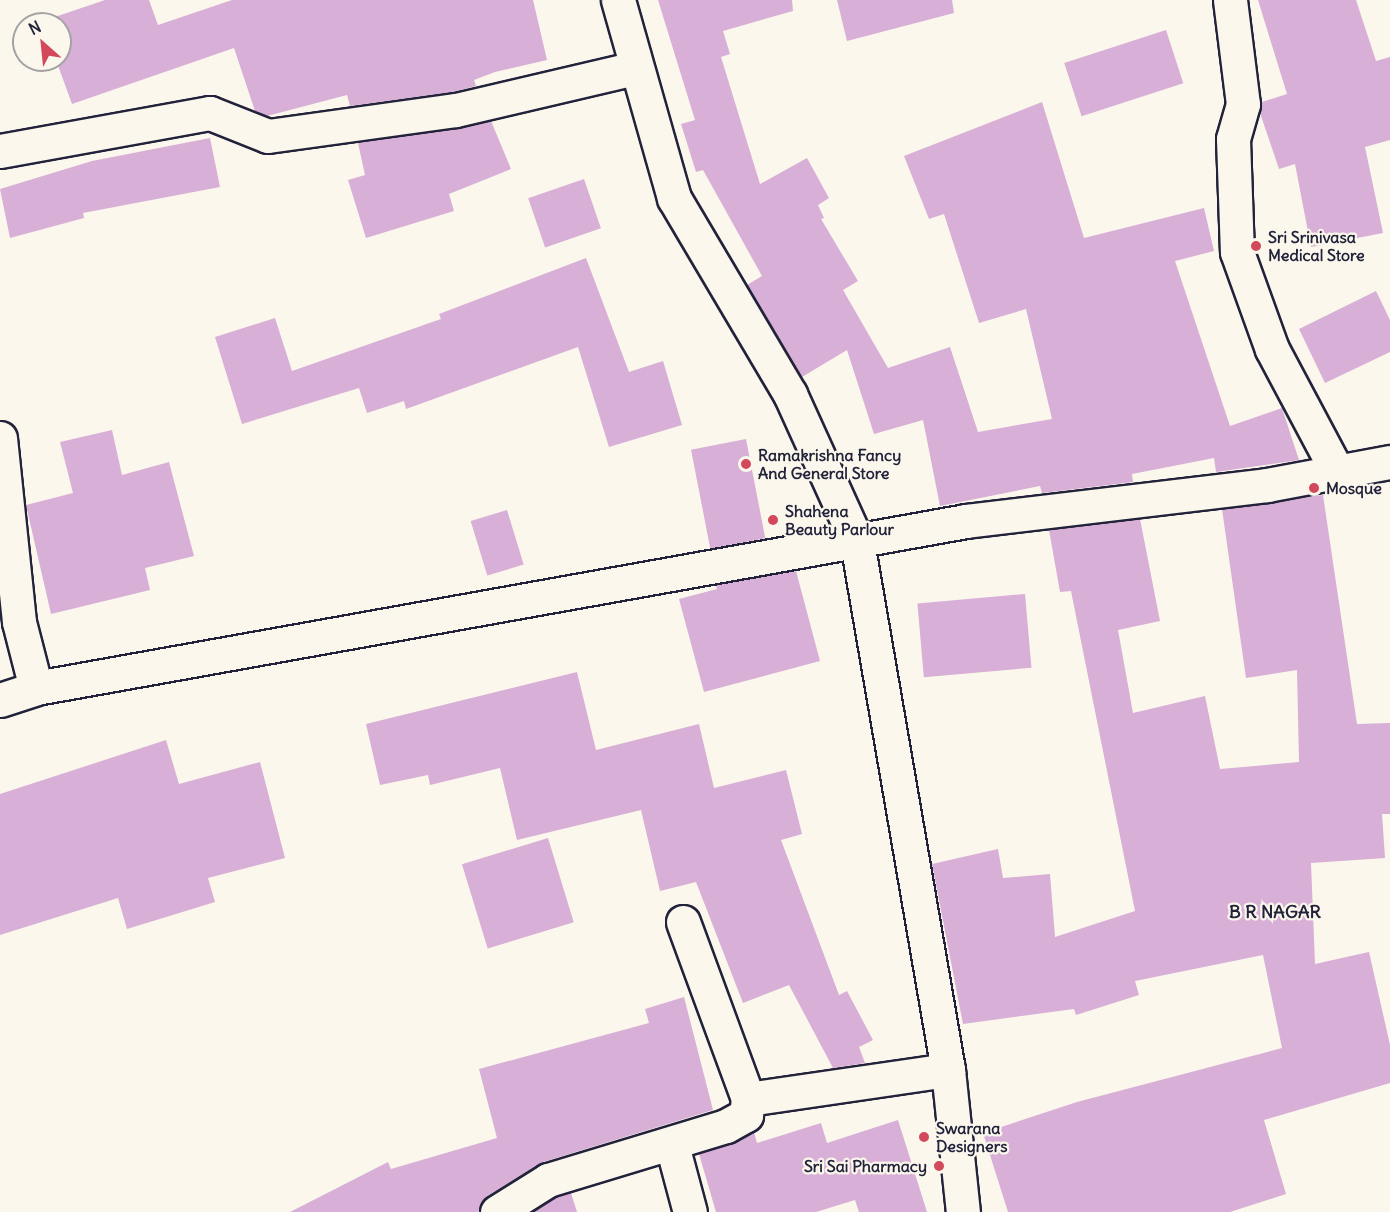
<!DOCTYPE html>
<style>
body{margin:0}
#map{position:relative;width:1390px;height:1212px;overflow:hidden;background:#fbf7ec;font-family:Delius,sans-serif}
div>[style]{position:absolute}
.building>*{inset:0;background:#d8afd6;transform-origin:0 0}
.roads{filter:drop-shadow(2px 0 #22223b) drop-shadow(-2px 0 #22223b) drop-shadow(0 2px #22223b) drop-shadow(0 -2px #22223b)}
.minor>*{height:33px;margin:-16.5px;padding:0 16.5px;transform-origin:16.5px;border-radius:16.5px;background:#fbf7ec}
.major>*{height:33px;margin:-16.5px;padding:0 16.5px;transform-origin:16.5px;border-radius:16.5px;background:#fbf7ec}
.dots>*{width:16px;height:16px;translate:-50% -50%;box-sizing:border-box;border:3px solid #fbf7ec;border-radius:50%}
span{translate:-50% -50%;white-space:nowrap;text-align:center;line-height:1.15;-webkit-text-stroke:4.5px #fbf7ec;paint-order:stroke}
.poi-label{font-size:16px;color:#22223b;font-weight:700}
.left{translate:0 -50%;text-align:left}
.right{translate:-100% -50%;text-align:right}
.neighbourhood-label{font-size:18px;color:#22223b;font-weight:700}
.north{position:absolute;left:12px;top:12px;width:60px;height:60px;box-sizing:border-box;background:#fbf7ec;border:2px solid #a4a2a5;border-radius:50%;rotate:333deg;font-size:16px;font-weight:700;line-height:24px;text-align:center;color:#22223b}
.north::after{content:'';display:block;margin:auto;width:21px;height:27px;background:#d1495b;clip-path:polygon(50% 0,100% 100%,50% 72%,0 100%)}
</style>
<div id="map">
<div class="building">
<i style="clip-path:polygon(105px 0,149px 0,158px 25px,232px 0,533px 0,547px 60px,495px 72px,474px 80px,476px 86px,453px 92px,350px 106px,347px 95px,267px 116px,255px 111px,234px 48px,72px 104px,56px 60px,60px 24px,43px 21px)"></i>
<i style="clip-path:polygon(658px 0,792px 0,793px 11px,723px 31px,730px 54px,721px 57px,760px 184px,807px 158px,829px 198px,818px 205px,824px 218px,821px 219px,858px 281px,843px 290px,888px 368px,950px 347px,978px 432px,1052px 419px,1026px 309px,979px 323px,944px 214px,929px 219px,904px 156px,1042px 102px,1084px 238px,1204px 208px,1214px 251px,1175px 261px,1230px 426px,1282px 408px,1299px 460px,1216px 472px,1214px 458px,1132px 474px,1133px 482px,1042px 493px,1040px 486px,940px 506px,923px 420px,874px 434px,847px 350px,802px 377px,747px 285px,762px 276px,703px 170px,696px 172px,681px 124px,695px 120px)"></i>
<i style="clip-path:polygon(837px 0,952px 0,954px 13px,847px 41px)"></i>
<i style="clip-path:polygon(1258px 0,1356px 0,1376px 61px,1390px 57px,1390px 140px,1365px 147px,1383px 233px,1311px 247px,1295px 164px,1279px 169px,1260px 113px,1262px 102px,1287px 94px)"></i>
<i style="left:1166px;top:30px;width:56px;height:107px;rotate:72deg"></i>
<i style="clip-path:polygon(491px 121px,511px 169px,449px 194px,454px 211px,366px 238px,348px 180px,365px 175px,358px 143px)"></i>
<i style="clip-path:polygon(210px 138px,220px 187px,83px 213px,84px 218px,10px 238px,0 189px,92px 161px)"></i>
<i style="left:584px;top:179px;width:52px;height:59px;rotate:71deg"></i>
<i style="clip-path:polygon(586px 258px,629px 372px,663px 361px,682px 425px,609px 447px,578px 347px,406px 409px,404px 401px,367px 413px,359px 388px,242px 424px,215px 337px,275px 318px,292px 371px,441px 319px,439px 314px)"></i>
<i style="clip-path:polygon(1376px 291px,1390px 320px,1390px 352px,1325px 383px,1299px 329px)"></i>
<i style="clip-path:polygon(112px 430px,122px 475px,169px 462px,194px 556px,145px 568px,150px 590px,51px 614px,26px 505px,73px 493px,60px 442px)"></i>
<i style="left:746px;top:439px;width:101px;height:56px;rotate:79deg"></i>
<i style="clip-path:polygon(1323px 495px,1357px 724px,1390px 723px,1390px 814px,1382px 814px,1385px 858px,1311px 863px,1315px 964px,1369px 952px,1390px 1045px,1390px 1083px,1264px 1120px,1286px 1194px,1230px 1212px,1008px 1212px,983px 1133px,1077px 1102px,1282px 1048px,1263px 955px,1135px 981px,1139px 995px,1076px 1015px,1074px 1009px,963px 1024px,932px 864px,998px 849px,1003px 878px,1050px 874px,1055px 937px,1135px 911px,1071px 591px,1060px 592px,1049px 530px,1140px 519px,1160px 621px,1118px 630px,1133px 713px,1205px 696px,1220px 769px,1299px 762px,1297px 670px,1246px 678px,1222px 509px)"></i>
<i style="left:507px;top:510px;width:57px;height:38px;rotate:73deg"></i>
<i style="clip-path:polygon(796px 571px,820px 661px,704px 692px,679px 599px,717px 589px,716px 585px)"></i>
<i style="left:1025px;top:594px;width:74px;height:108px;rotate:85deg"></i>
<i style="clip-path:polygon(577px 672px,596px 750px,699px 724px,714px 788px,786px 770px,802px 834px,781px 840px,839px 995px,847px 991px,873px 1040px,859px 1047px,865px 1063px,833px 1068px,789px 985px,743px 1003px,696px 882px,660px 891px,641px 810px,517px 840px,500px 768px,430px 785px,428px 775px,380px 785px,366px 724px)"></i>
<i style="clip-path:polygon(166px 740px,179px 784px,260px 762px,285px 858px,208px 878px,215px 902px,127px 929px,118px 898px,0 935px,0 794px)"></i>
<i style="left:548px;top:838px;width:88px;height:90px;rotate:73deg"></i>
<i style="clip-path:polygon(684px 997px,713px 1110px,543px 1162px,487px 1196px,478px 1212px,290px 1212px,388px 1162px,391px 1169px,497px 1138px,479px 1069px,649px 1023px,645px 1009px)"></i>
<i style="clip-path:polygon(898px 1120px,927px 1212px,859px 1212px,855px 1200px,816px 1212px,716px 1212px,699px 1154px,754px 1132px,757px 1143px,821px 1123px,827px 1143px)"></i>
<i style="clip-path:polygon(571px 1193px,577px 1212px,532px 1212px,556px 1197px)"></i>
</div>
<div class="roads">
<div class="minor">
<i style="left:1230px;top:0;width:105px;rotate:82.9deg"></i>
<i style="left:1243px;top:104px;width:36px;rotate:106deg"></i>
<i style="left:1233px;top:139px;width:113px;rotate:88deg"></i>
<i style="left:1237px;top:252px;width:103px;rotate:70.2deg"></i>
<i style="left:1272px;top:349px;width:140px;rotate:62deg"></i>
<i style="left:0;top:151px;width:213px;rotate:-10.3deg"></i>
<i style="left:210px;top:113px;width:62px;rotate:21.6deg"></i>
<i style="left:268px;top:136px;width:190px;rotate:-7.9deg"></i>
<i style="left:456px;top:110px;width:184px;rotate:-13.2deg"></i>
<i style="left:0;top:438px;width:185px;rotate:84.1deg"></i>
<i style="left:19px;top:622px;width:68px;rotate:75.6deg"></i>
<i style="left:0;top:700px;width:38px;rotate:-18deg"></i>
<i style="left:36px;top:688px;width:945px;rotate:-10.18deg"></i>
<i style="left:966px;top:521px;width:303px;rotate:-6.8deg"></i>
<i style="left:1267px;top:485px;width:125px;rotate:-10.6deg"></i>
<i style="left:683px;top:922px;width:189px;rotate:69.8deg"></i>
<i style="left:672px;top:1145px;width:69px;rotate:75deg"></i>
<i style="left:497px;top:1212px;width:60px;rotate:-32.1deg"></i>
<i style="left:548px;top:1180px;width:186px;rotate:-16.9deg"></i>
<i style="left:726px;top:1126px;width:23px;rotate:-29deg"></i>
<i style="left:746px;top:1115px;width:16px;rotate:-83deg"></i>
<i style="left:748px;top:1099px;width:202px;rotate:-8.3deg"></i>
</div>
<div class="major">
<i style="left:618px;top:0;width:206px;rotate:74.2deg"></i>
<i style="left:674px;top:198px;width:228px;rotate:59.4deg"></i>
<i style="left:790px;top:394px;width:162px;rotate:65.6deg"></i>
<i style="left:857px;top:542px;width:536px;rotate:80.22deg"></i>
<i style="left:948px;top:1070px;width:143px;rotate:84deg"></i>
</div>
</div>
<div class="dots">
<i style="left:1256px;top:246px;background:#d1495b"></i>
<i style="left:746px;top:464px;background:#d1495b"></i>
<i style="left:1314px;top:488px;background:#d1495b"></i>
<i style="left:773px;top:520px;background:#d1495b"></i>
<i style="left:924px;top:1137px;background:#d1495b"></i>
<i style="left:939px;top:1166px;background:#d1495b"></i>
</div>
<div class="poi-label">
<span class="left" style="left:1268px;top:246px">Sri Srinivasa<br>Medical Store</span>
<span class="left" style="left:758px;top:464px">Ramakrishna Fancy<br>And General Store</span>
<span class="left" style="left:1326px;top:488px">Mosque</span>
<span class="left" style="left:785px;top:520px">Shahena<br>Beauty Parlour</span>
<span class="left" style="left:936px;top:1137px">Swarana<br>Designers</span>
<span class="right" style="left:927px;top:1166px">Sri Sai Pharmacy</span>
</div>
<div class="neighbourhood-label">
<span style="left:1275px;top:912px">B R NAGAR</span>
</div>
<div class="north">N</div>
</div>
